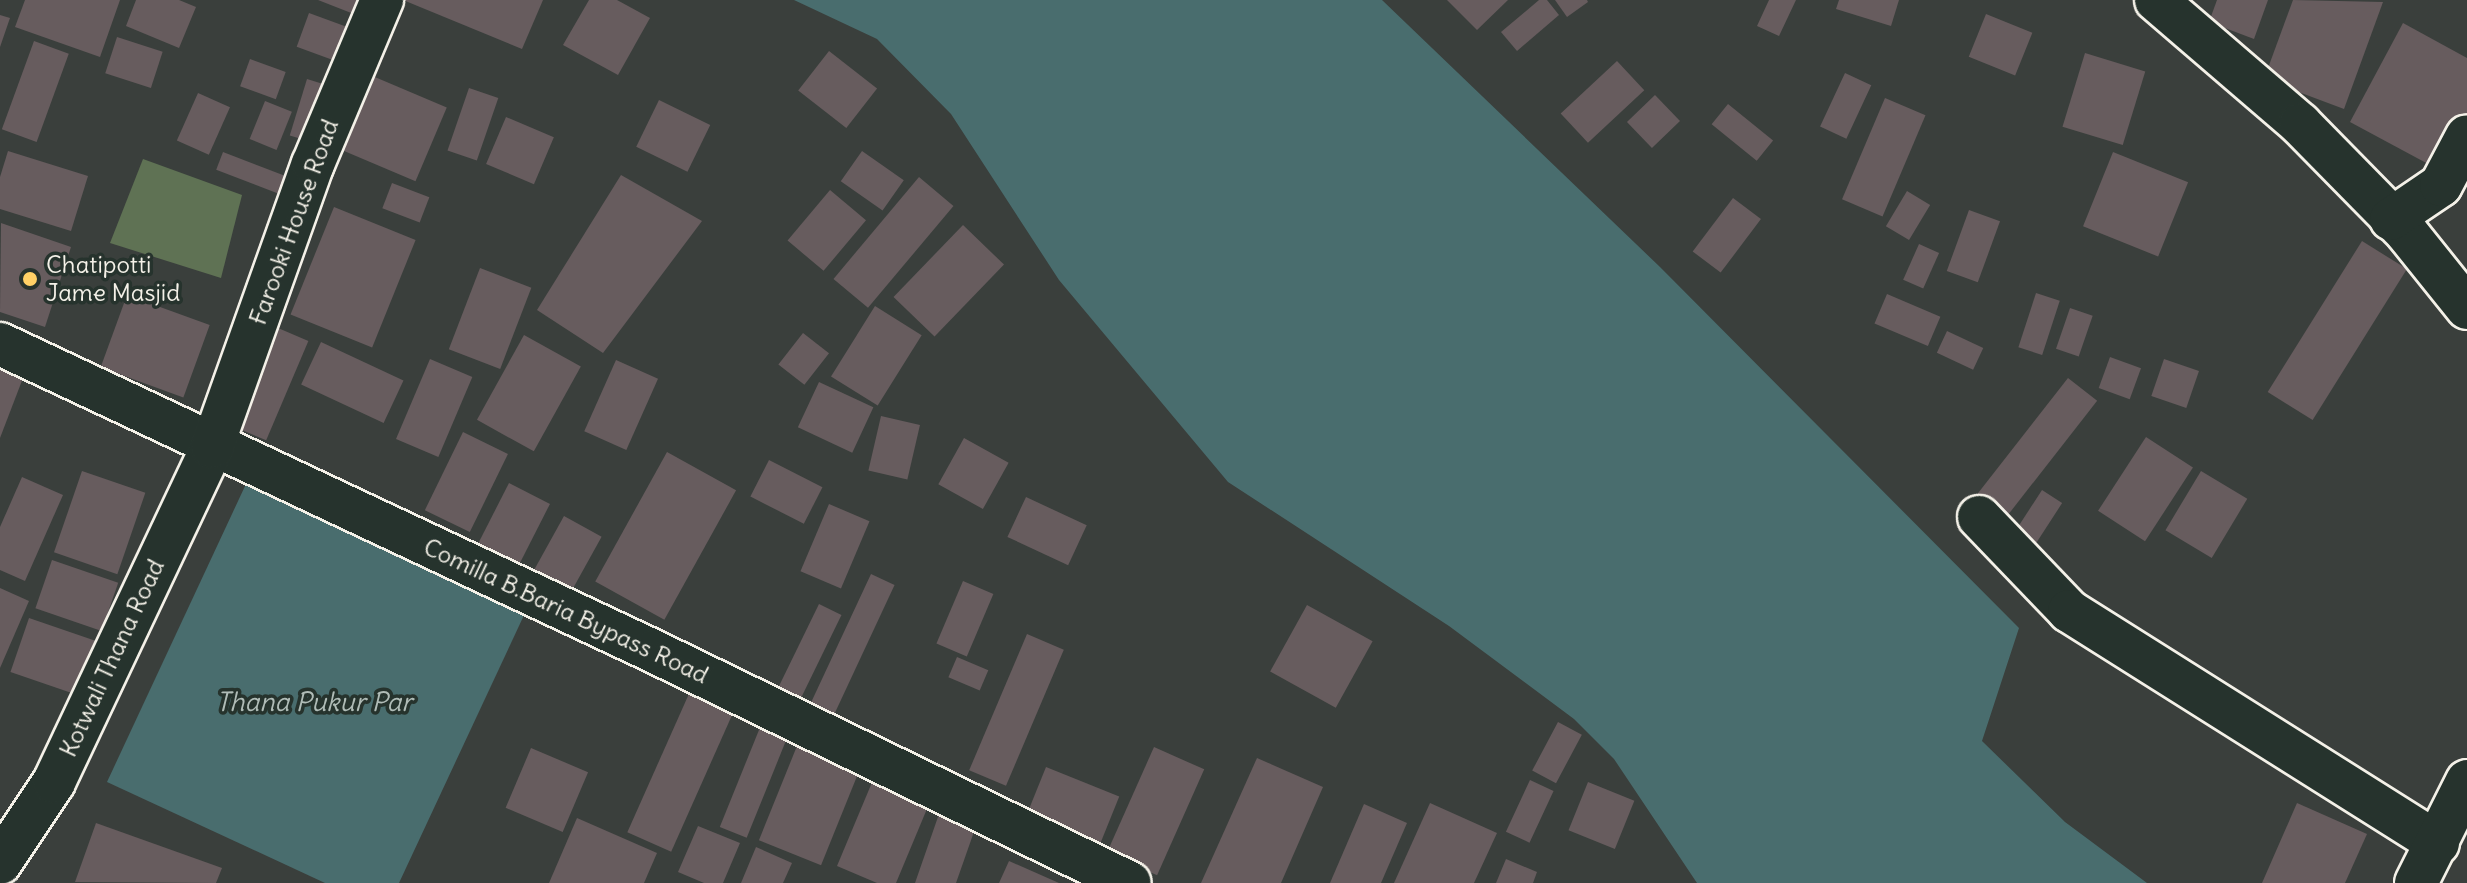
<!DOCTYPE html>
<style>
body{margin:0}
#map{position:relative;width:2467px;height:883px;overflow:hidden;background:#3a3f3c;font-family:Delius,sans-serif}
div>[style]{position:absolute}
.green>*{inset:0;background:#5f7254}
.water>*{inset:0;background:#496d6e}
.building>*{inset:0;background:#675c5e;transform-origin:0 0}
.roads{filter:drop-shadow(2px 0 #f4f1e8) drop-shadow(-2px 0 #f4f1e8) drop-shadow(0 2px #f4f1e8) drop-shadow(0 -2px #f4f1e8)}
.street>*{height:42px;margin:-21px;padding:0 21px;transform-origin:21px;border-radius:21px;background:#26332d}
.dots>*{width:22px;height:22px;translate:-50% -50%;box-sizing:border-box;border:4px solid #26332d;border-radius:50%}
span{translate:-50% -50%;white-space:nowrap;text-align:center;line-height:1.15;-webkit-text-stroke:7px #26332d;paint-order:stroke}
.street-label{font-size:24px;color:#f4f1e8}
.poi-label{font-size:24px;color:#f4f1e8}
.left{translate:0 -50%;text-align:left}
.water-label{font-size:26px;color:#b0bcb7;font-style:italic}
</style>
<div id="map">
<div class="green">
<i style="clip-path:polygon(143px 159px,242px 195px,221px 278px,110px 243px)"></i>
</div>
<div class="water">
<i style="clip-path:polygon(794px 0,1382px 0,1660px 267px,2019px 628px,1982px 741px,2065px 822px,2147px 883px,1697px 883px,1614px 759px,1574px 719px,1449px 626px,1228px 482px,1059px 280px,951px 114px,877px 39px)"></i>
<i style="clip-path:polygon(246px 484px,525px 613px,399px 883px,325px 883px,107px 782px)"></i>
</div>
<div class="building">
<i style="clip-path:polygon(25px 0,120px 0,100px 57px,15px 27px)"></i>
<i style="clip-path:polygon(136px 0,179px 0,196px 7px,179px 48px,126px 26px)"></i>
<i style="clip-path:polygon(318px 0,371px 0,364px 18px)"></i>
<i style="clip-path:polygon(403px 0,543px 0,522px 49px)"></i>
<i style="clip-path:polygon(589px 0,617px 0,650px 18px,618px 75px,563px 45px)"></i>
<i style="clip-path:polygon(1447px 0,1508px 0,1477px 30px)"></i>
<i style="clip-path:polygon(1539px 0,1547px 0,1559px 15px,1517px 51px,1501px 32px)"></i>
<i style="clip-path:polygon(1555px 0,1587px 0,1588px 2px,1567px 17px)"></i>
<i style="clip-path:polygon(1769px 0,1796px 0,1779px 36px,1757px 26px)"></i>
<i style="clip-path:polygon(1839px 0,1899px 0,1891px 26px,1836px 9px)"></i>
<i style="clip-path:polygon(2217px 0,2268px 0,2254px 39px,2209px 22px)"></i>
<i style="clip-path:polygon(2293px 0,2383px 2px,2344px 109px,2264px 79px)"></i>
<i style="left:309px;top:13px;width:53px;height:36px;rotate:20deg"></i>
<i style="left:1986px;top:14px;width:50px;height:46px;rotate:22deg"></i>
<i style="clip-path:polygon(0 15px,10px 18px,0 47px)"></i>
<i style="clip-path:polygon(2403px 23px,2467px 58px,2467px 126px,2443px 172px,2350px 122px)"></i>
<i style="left:117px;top:37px;width:48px;height:38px;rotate:18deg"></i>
<i style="left:34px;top:41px;width:37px;height:94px;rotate:20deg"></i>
<i style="left:829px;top:51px;width:61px;height:50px;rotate:38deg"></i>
<i style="left:2085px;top:53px;width:63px;height:77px;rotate:17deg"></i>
<i style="left:250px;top:59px;width:38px;height:29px;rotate:20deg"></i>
<i style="left:1617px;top:61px;width:40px;height:77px;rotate:47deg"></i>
<i style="left:363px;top:72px;width:91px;height:80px;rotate:23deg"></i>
<i style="left:1845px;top:73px;width:29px;height:59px;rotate:25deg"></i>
<i style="left:307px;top:79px;width:27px;height:59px;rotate:17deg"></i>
<i style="left:469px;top:88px;width:31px;height:66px;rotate:19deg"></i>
<i style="left:198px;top:93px;width:35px;height:52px;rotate:24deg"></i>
<i style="left:1655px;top:95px;width:36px;height:39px;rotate:46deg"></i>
<i style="left:1885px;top:98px;width:44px;height:110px;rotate:23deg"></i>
<i style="left:659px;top:100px;width:57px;height:52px;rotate:26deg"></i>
<i style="left:265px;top:101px;width:29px;height:41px;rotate:22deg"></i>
<i style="left:1728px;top:104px;width:58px;height:26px;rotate:39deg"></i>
<i style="left:506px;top:117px;width:52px;height:51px;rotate:23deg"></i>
<i style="clip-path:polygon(8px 151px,88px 176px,71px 231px,0 209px,0 177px)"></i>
<i style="left:862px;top:151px;width:51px;height:37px;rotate:35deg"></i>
<i style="left:223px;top:152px;width:69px;height:19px;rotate:21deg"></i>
<i style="left:2113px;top:152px;width:81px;height:80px;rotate:22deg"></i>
<i style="clip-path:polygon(621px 175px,702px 221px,603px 353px,537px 310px)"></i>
<i style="left:919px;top:177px;width:45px;height:133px;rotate:40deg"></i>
<i style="left:392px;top:183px;width:40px;height:27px;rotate:21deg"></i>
<i style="left:830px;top:190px;width:47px;height:66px;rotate:40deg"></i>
<i style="left:1907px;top:191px;width:27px;height:41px;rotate:31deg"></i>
<i style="left:1733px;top:198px;width:35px;height:67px;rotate:37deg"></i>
<i style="left:334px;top:207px;width:88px;height:116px;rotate:22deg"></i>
<i style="left:1969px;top:210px;width:33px;height:65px;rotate:20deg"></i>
<i style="clip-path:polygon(1px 223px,71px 247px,45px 327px,0 312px)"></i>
<i style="left:963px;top:225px;width:57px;height:100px;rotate:44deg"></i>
<i style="left:2362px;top:241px;width:53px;height:178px;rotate:32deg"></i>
<i style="left:1919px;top:244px;width:22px;height:39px;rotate:24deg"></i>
<i style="left:480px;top:268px;width:55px;height:87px;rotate:21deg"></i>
<i style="left:2036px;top:293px;width:25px;height:57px;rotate:18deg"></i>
<i style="left:1887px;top:294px;width:58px;height:32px;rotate:23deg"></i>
<i style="left:127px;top:295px;width:88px;height:77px;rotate:20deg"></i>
<i style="left:875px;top:306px;width:55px;height:83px;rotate:32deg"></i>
<i style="left:2070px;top:308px;width:24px;height:43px;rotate:19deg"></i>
<i style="left:278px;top:328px;width:33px;height:108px;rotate:23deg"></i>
<i style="left:1947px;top:331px;width:40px;height:24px;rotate:25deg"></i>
<i style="left:803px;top:333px;width:33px;height:40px;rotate:38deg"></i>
<i style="left:524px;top:335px;width:65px;height:97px;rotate:29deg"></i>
<i style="left:321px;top:342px;width:91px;height:47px;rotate:25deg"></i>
<i style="left:2110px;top:357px;width:33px;height:33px;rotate:20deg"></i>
<i style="left:430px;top:359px;width:46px;height:87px;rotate:23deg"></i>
<i style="left:2164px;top:359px;width:37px;height:39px;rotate:19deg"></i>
<i style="left:616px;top:360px;width:46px;height:78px;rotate:24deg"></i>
<i style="clip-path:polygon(0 369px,23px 378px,0 438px)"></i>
<i style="left:2068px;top:378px;width:37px;height:151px;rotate:38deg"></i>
<i style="left:819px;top:382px;width:60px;height:50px;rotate:25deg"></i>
<i style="left:881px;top:416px;width:40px;height:56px;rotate:13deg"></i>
<i style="left:463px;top:432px;width:50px;height:87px;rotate:26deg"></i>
<i style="left:2146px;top:437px;width:56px;height:88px;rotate:33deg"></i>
<i style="left:964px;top:438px;width:51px;height:53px;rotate:29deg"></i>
<i style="left:667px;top:452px;width:79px;height:148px;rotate:29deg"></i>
<i style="left:769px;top:460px;width:60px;height:41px;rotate:27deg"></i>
<i style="left:82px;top:471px;width:67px;height:86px;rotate:19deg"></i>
<i style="left:2201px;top:471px;width:54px;height:69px;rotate:31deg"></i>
<i style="clip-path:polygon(22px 477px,63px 495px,25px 581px,0 570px,0 527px)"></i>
<i style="left:509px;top:483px;width:46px;height:71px;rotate:27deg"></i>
<i style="left:2042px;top:490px;width:24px;height:60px;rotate:33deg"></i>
<i style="left:1026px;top:497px;width:67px;height:44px;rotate:25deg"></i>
<i style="left:829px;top:504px;width:44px;height:73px;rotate:23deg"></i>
<i style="left:564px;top:516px;width:43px;height:68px;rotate:29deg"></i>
<i style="left:52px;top:560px;width:70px;height:51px;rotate:19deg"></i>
<i style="left:871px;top:574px;width:26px;height:146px;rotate:25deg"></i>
<i style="left:963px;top:581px;width:33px;height:68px;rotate:23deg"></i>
<i style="clip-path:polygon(0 588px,29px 601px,0 668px)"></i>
<i style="left:819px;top:604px;width:25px;height:92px;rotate:26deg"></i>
<i style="left:1307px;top:605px;width:75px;height:76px;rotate:29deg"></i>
<i style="left:29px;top:618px;width:74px;height:57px;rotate:19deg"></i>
<i style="left:1027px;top:634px;width:40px;height:148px;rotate:23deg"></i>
<i style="left:957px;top:657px;width:34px;height:22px;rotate:23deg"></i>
<i style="left:692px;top:687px;width:48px;height:159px;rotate:24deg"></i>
<i style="left:1558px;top:722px;width:27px;height:55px;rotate:28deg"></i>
<i style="left:761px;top:725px;width:29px;height:110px;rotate:22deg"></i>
<i style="left:799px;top:741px;width:67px;height:107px;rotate:22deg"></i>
<i style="left:1154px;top:747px;width:55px;height:116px;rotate:24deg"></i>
<i style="left:531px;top:748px;width:62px;height:65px;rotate:23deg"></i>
<i style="clip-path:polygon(1257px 758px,1323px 787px,1281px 883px,1201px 883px)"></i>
<i style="left:1046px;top:767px;width:79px;height:56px;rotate:22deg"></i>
<i style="clip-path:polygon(873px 780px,929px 804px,896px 883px,877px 883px,837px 866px)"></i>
<i style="left:1530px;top:780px;width:26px;height:57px;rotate:25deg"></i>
<i style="left:1588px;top:782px;width:50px;height:52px;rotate:22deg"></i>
<i style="clip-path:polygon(1430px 803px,1497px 833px,1474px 883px,1394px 883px)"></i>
<i style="clip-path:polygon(2297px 803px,2367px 834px,2345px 883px,2262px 883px)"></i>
<i style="clip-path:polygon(1364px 804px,1407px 823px,1381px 883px,1330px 883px)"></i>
<i style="clip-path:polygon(939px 814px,976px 826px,956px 883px,915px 883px)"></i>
<i style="clip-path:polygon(577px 818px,657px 853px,644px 883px,549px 883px)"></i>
<i style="clip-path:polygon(96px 823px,222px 868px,216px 883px,75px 882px)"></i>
<i style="clip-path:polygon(698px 826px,740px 843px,723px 883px,704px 883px,678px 872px)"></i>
<i style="clip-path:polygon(756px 847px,792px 863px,783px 883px,741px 883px)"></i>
<i style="clip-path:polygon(1506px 859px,1537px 872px,1533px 883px,1496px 883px)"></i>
<i style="clip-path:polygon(1009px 861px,1059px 883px,999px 883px)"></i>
</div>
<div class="roads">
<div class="street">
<i style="left:2156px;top:0;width:190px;rotate:40.7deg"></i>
<i style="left:2300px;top:124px;width:153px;rotate:45.5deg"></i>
<i style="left:2407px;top:233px;width:96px;rotate:51.3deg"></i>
<i style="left:2391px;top:219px;width:60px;rotate:-34.2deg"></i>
<i style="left:2441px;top:185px;width:55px;rotate:-62deg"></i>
<i style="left:0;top:344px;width:722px;rotate:25.18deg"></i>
<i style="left:653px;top:651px;width:530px;rotate:25.94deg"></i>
<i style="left:1979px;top:517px;width:130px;rotate:46.2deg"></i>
<i style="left:2069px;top:611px;width:436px;rotate:32.2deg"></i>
<i style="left:0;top:863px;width:97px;rotate:-56.3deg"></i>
<i style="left:54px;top:782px;width:370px;rotate:-64.7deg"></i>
<i style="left:212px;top:447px;width:300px;rotate:-70.4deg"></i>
<i style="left:313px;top:164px;width:178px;rotate:-67.2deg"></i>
<i style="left:2416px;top:883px;width:114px;rotate:-63.4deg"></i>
</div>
</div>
<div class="dots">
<i style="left:30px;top:279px;background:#ffd166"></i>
</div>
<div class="street-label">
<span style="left:294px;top:222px;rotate:-70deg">Farooki House Road</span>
<span style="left:566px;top:611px;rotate:25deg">Comilla B.Baria Bypass Road</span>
<span style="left:112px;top:658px;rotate:-65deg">Kotwali Thana Road</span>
</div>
<div class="poi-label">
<span class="left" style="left:46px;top:279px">Chatipotti<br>Jame Masjid</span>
</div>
<div class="water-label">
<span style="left:314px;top:702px">Thana Pukur Par</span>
</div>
</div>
